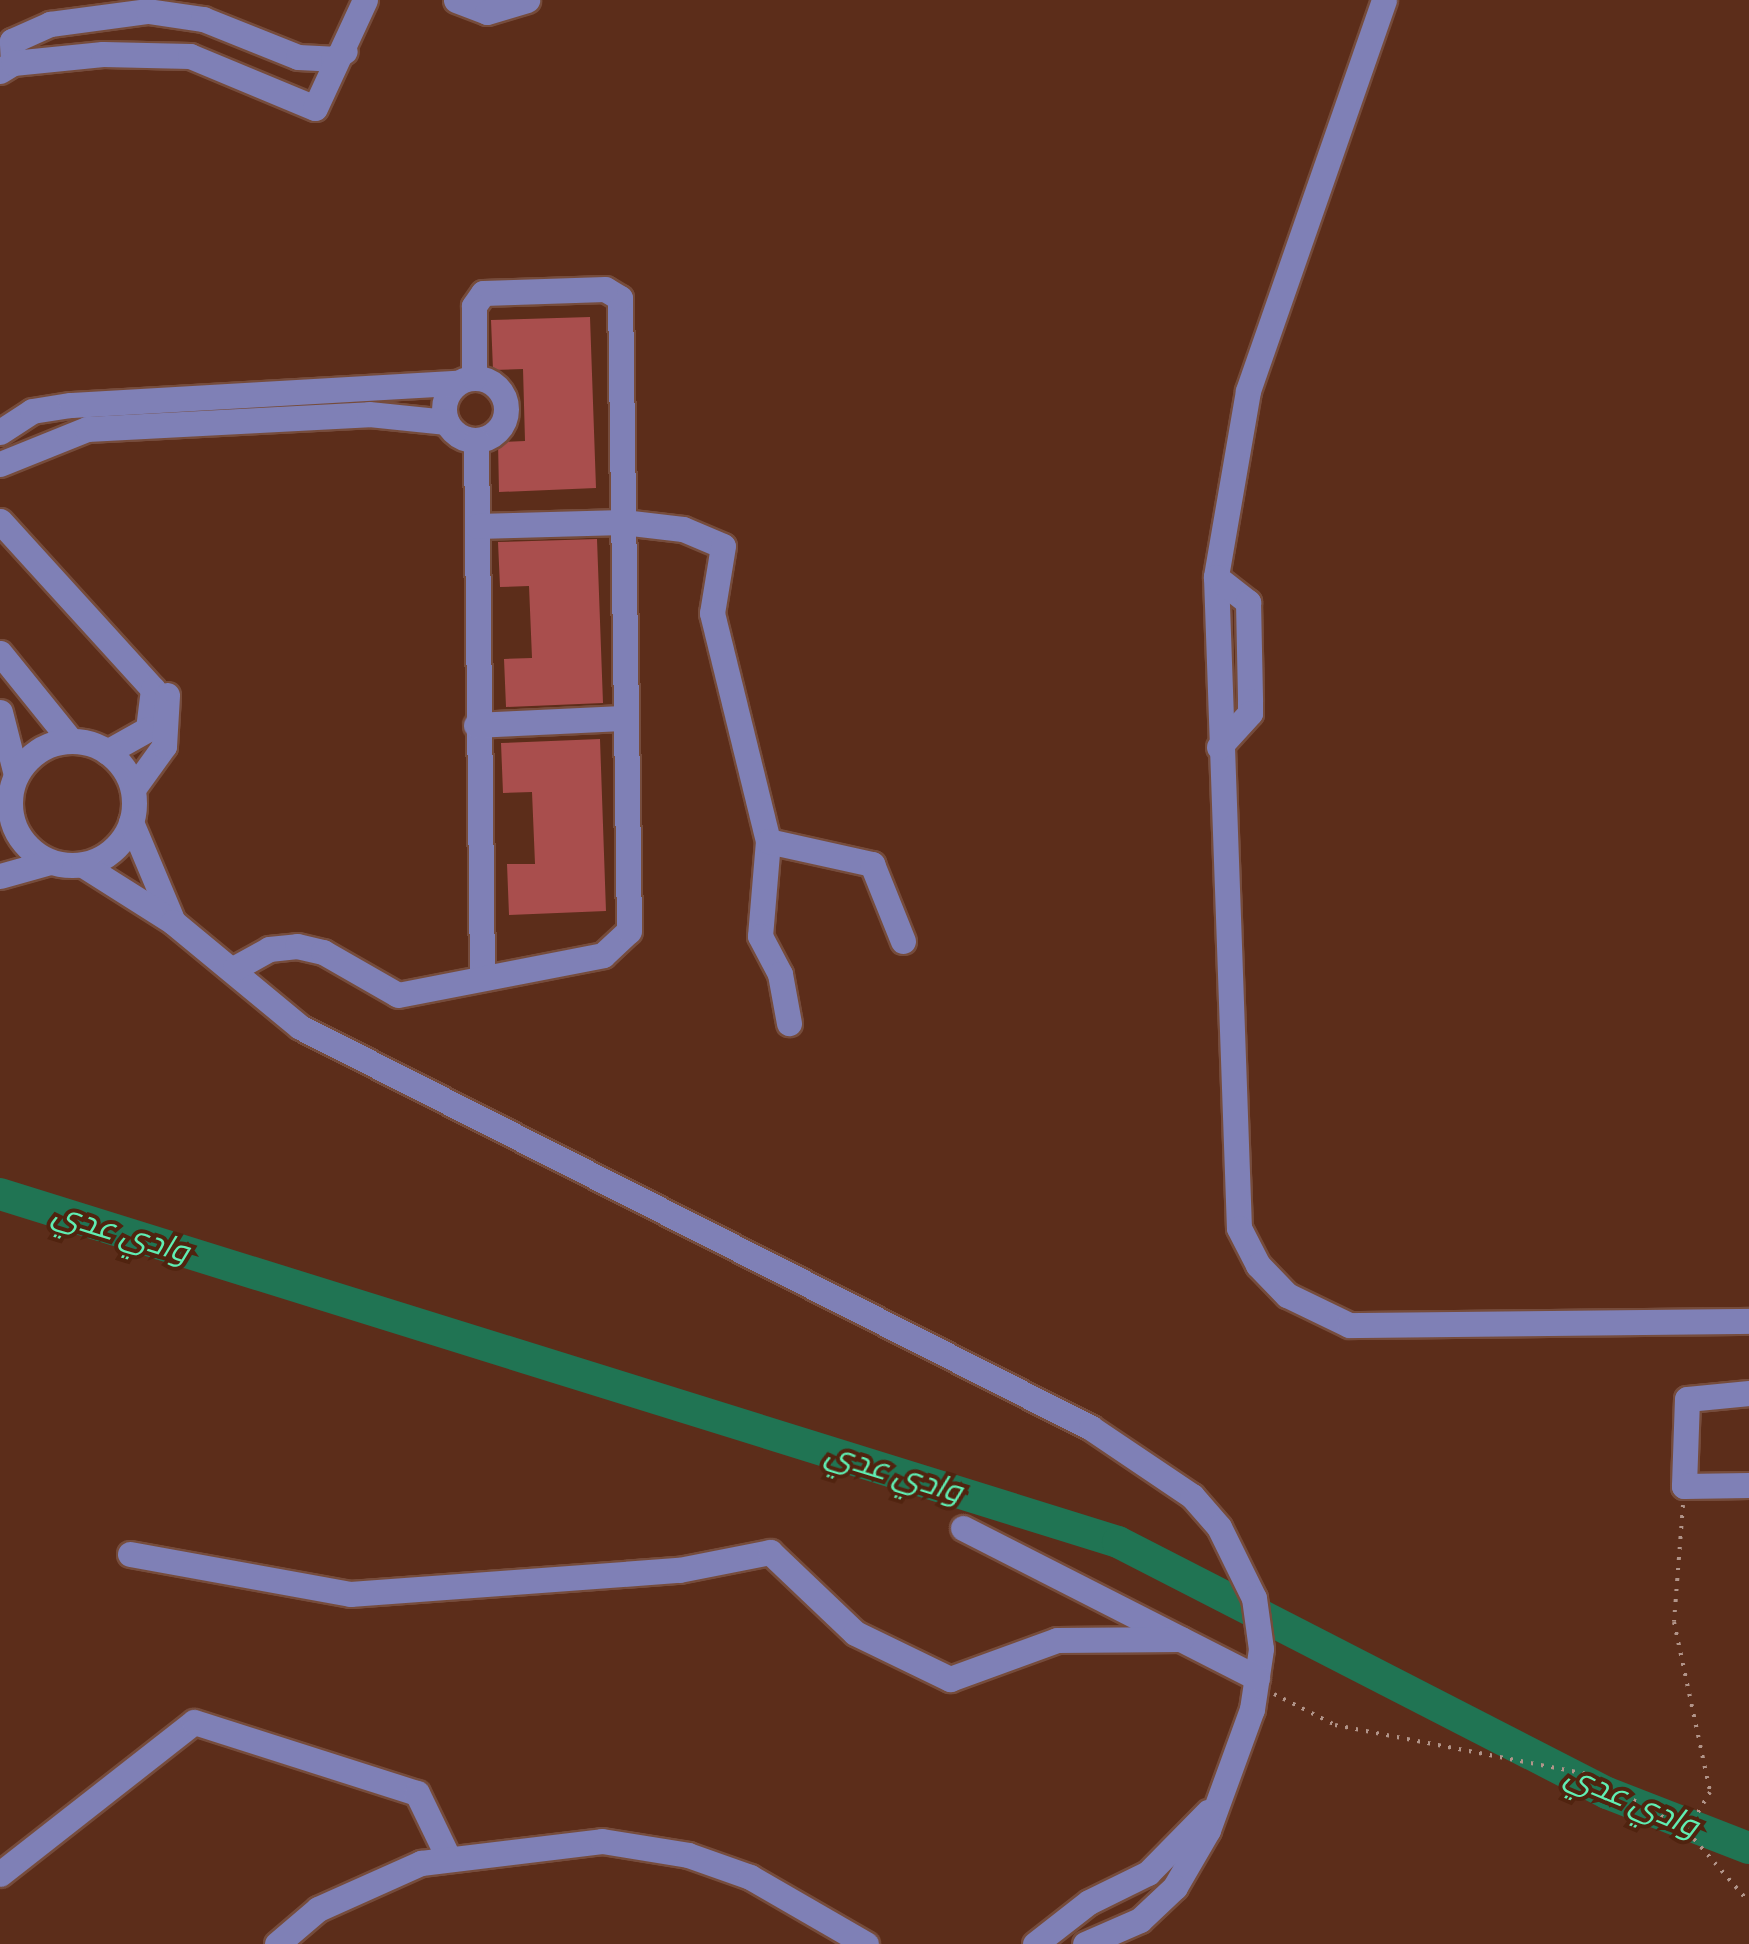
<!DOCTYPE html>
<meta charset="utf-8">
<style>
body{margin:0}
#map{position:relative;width:1749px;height:1944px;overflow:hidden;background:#5c2d1a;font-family:"Crimson Pro",Cairo,serif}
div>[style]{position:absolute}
.river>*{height:32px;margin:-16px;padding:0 16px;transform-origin:16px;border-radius:16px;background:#207453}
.building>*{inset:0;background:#a94e4d}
.path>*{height:4px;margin-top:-2px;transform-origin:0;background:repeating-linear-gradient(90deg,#b19489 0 2.5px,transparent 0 10.5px)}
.roads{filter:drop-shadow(2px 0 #764c3c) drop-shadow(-2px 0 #764c3c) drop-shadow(0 2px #764c3c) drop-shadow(0 -2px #764c3c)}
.minor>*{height:25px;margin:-12.5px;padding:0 12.5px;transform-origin:12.5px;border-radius:12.5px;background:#7f80b6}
.minor>.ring{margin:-12.5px;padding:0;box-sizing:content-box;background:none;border:25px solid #7f80b6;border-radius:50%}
span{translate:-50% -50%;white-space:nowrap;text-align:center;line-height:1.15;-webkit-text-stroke:8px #50230f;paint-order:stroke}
.water-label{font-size:32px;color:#60edb2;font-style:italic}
</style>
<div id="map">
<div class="river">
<i style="left:0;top:1194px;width:1171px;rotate:17.29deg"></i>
<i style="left:1118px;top:1542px;width:550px;rotate:27.17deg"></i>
<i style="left:1607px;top:1793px;width:152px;rotate:21.2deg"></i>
</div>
<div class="building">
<i style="clip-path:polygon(590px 317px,596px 488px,499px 492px,498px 442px,525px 441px,523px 369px,493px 370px,491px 320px)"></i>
<i style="clip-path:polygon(597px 539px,603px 703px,506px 707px,504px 659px,532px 658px,529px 586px,500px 587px,498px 542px)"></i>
<i style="clip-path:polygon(600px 739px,606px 911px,509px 915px,507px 864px,535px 864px,532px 792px,503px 793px,501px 743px)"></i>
</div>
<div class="path">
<i style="left:1683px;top:1505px;width:117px;rotate:94.4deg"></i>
<i style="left:1674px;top:1622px;width:174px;rotate:78deg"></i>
<i style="left:1710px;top:1792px;width:45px;rotate:120.5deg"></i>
<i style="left:1687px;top:1831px;width:94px;rotate:48.9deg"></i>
<i style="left:1274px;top:1694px;width:68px;rotate:26.9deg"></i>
<i style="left:1335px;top:1725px;width:258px;rotate:11deg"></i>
<i style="left:1588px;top:1774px;width:114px;rotate:29.9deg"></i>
</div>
<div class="roads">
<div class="minor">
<i style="left:456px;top:0;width:33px;rotate:21deg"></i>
<i style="left:487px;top:12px;width:42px;rotate:-16.7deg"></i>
<i style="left:1384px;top:0;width:414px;rotate:109.2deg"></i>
<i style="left:1248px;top:391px;width:189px;rotate:99.8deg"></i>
<i style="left:1216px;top:577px;width:651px;rotate:87.98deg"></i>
<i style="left:1239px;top:1228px;width:42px;rotate:62.8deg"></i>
<i style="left:1258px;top:1265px;width:42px;rotate:46deg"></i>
<i style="left:1287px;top:1295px;width:69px;rotate:25.8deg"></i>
<i style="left:1349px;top:1325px;width:400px;rotate:-0.6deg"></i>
<i style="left:13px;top:63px;width:22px;rotate:-93deg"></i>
<i style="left:12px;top:41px;width:42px;rotate:-24.1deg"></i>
<i style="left:50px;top:24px;width:99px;rotate:-7.6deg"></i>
<i style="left:148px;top:11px;width:56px;rotate:8.3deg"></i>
<i style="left:203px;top:19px;width:102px;rotate:21.8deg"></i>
<i style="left:298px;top:57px;width:35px;rotate:3deg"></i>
<i style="left:333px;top:59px;width:14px;rotate:-34deg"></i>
<i style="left:0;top:71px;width:15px;rotate:-32deg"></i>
<i style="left:13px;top:63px;width:90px;rotate:-5.7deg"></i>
<i style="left:103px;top:54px;width:87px;rotate:1.3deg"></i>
<i style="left:190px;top:56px;width:135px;rotate:22.6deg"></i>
<i style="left:315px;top:108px;width:119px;rotate:-65.2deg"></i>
<i class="ring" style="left:444px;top:378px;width:37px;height:37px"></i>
<i style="left:0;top:432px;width:38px;rotate:-33deg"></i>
<i style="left:32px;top:411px;width:39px;rotate:-9deg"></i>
<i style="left:71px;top:405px;width:387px;rotate:-3.3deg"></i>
<i style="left:476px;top:440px;width:538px;rotate:89.36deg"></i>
<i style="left:0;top:464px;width:94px;rotate:-21.9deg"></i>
<i style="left:87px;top:429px;width:282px;rotate:-3deg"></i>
<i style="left:369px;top:414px;width:78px;rotate:5.9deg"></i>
<i style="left:0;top:521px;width:227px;rotate:47.7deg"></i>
<i style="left:153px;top:689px;width:40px;rotate:97.1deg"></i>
<i style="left:148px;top:729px;width:47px;rotate:150.7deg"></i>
<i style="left:477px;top:526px;width:146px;rotate:-1.6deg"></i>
<i style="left:623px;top:522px;width:60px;rotate:6.7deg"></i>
<i style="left:683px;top:529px;width:43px;rotate:23deg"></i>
<i style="left:723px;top:546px;width:68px;rotate:99.3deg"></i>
<i style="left:712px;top:613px;width:235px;rotate:76.2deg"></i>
<i style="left:768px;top:841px;width:95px;rotate:94.8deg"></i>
<i style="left:760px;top:936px;width:43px;rotate:62.2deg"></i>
<i style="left:780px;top:974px;width:50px;rotate:79.6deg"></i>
<i style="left:1216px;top:577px;width:41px;rotate:38deg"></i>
<i style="left:1248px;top:602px;width:99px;rotate:88.8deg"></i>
<i style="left:1250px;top:701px;width:12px;rotate:90deg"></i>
<i style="left:1250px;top:713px;width:46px;rotate:132.4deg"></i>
<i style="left:0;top:653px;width:113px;rotate:51.1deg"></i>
<i style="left:0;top:712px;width:65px;rotate:75.7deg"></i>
<i style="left:476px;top:725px;width:150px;rotate:-2.7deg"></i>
<i class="ring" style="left:10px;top:741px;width:99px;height:99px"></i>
<i style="left:133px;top:789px;width:53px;rotate:-54.2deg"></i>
<i style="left:164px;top:746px;width:51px;rotate:-86.6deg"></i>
<i style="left:131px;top:822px;width:103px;rotate:67.2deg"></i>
<i style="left:768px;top:841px;width:107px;rotate:12.5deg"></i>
<i style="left:872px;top:864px;width:83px;rotate:68.1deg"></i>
<i style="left:83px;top:865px;width:107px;rotate:32.3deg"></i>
<i style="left:173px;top:922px;width:165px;rotate:39.6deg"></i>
<i style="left:300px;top:1027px;width:887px;rotate:26.88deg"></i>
<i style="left:1091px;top:1428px;width:122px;rotate:34deg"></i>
<i style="left:1192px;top:1496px;width:41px;rotate:48.9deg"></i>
<i style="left:1219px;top:1527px;width:79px;rotate:63.8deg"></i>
<i style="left:1254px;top:1598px;width:51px;rotate:82.2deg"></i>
<i style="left:1261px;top:1649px;width:61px;rotate:98.5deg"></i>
<i style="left:1252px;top:1709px;width:129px;rotate:110deg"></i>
<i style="left:1208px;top:1830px;width:66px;rotate:120.1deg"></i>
<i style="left:1175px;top:1887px;width:48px;rotate:136.7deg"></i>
<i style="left:1140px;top:1920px;width:60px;rotate:156.4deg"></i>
<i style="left:0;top:876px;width:52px;rotate:-15.6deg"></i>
<i style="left:235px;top:968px;width:39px;rotate:-29deg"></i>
<i style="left:269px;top:949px;width:28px;rotate:-6deg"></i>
<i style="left:297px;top:946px;width:27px;rotate:13deg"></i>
<i style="left:323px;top:952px;width:86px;rotate:29.8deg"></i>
<i style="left:398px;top:995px;width:209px;rotate:-11deg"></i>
<i style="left:603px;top:955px;width:35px;rotate:-43deg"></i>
<i style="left:629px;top:931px;width:633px;rotate:-90.81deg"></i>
<i style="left:620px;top:298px;width:17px;rotate:-149deg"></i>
<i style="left:605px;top:289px;width:122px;rotate:178.1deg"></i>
<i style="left:483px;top:293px;width:16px;rotate:125deg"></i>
<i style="left:474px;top:306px;width:72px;rotate:90deg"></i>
<i style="left:1749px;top:1393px;width:62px;rotate:174.5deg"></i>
<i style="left:1687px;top:1399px;width:87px;rotate:92deg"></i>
<i style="left:1684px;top:1486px;width:65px;rotate:-0.9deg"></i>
<i style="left:963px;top:1528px;width:330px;rotate:27deg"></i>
<i style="left:130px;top:1554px;width:224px;rotate:10.3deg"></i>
<i style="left:350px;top:1594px;width:330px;rotate:-4.2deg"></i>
<i style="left:679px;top:1570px;width:93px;rotate:-11.2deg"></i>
<i style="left:770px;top:1552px;width:117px;rotate:43.6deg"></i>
<i style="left:855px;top:1633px;width:106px;rotate:25.8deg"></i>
<i style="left:950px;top:1679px;width:114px;rotate:-20deg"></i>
<i style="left:1057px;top:1640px;width:124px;rotate:-0.5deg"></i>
<i style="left:0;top:1874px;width:246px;rotate:-38.1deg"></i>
<i style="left:194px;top:1722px;width:234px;rotate:17.7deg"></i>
<i style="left:417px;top:1793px;width:71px;rotate:64.2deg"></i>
<i style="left:277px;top:1944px;width:54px;rotate:-40.5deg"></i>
<i style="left:318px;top:1909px;width:113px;rotate:-24.1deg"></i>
<i style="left:421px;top:1863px;width:182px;rotate:-6.9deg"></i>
<i style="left:602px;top:1841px;width:87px;rotate:9.2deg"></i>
<i style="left:688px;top:1855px;width:66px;rotate:19.5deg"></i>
<i style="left:750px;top:1877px;width:134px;rotate:30deg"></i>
<i style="left:1035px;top:1944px;width:68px;rotate:-37.9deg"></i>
<i style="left:1089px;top:1902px;width:66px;rotate:-26.2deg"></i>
<i style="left:1148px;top:1873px;width:86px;rotate:-45.5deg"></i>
</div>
</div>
<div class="water-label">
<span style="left:121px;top:1232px;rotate:17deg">وادي عدي</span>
<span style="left:894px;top:1472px;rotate:17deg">وادي عدي</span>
<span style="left:1632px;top:1800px;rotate:23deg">وادي عدي</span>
</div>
</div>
